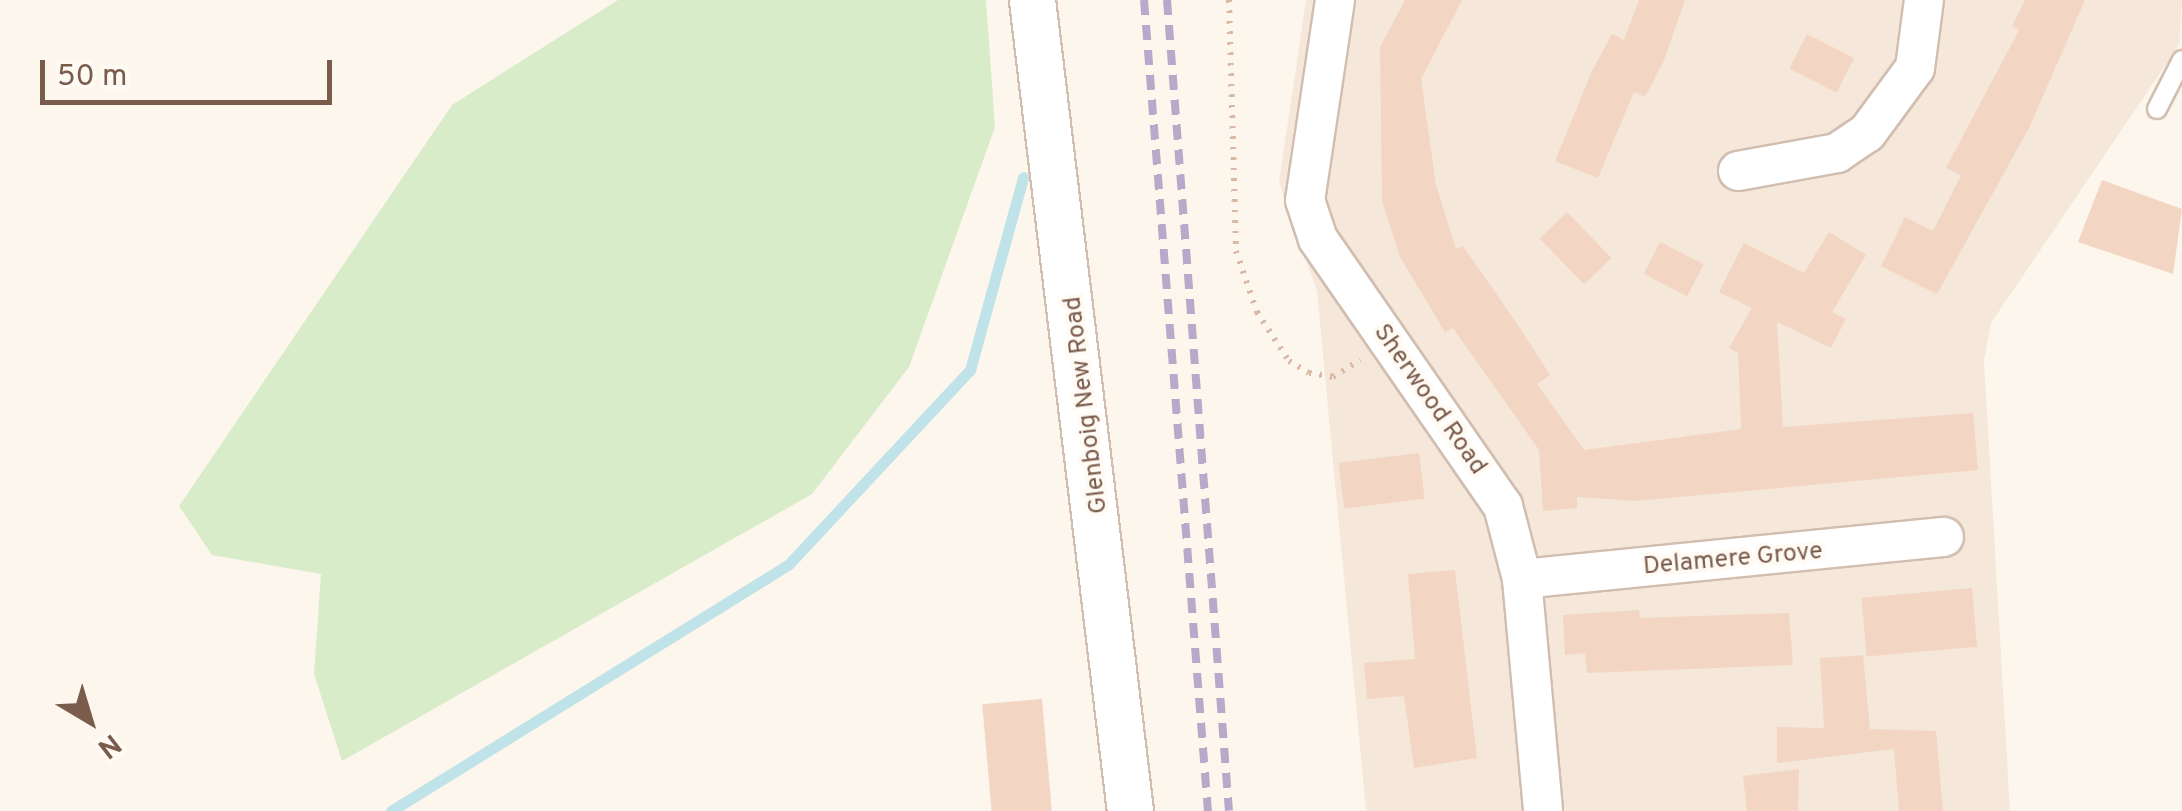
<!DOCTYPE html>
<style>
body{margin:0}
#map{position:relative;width:2182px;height:811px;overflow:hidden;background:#fdf6ec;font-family:Overpass,sans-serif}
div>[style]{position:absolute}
.residential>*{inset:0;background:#f5e8da}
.green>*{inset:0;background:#d8ecc9}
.stream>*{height:11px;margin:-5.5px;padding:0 5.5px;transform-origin:5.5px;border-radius:5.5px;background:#bfe3e8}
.building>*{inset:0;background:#f3d5c3;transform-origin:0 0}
.path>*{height:6px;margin-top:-3px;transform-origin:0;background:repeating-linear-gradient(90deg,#d9b8a5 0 2.5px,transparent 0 10.5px)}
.roads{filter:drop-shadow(2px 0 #d1beb0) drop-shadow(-2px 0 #d1beb0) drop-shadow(0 2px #d1beb0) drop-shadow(0 -2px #d1beb0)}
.service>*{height:18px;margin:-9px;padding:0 9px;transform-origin:9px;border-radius:9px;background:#fff}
.minor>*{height:38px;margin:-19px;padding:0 19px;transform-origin:19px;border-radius:19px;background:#fff}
.tertiary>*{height:45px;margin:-22.5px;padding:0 22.5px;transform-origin:22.5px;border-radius:22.5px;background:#fff}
.rail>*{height:8px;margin-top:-4px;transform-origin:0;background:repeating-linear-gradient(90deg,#b9a8c9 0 15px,transparent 0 25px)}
span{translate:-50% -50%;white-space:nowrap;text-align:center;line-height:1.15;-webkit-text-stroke:8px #fffaf3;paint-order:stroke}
.street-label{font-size:25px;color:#7a5c4d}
.north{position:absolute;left:40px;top:671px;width:100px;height:100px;-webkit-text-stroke:8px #fffaf3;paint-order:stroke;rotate:142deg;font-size:28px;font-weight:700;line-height:40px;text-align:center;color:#7a5c4d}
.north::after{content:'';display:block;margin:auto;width:35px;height:45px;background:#7a5c4d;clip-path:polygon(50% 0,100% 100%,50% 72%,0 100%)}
.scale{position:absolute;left:40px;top:60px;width:292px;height:45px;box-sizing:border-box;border:5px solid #7a5c4d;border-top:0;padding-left:12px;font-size:30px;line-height:35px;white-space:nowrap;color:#7a5c4d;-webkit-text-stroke:8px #fffaf3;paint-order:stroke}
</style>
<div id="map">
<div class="residential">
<i style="clip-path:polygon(1306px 0,2182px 0,2179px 45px,1991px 323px,1984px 360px,2010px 811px,1366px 811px,1317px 291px,1279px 182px)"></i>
</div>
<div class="green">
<i style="clip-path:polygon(618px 0,986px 0,995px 127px,909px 367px,812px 494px,342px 761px,314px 674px,321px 574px,212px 555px,179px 506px,452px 105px)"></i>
</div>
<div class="stream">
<i style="left:391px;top:811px;width:467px;rotate:-31.8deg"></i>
<i style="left:788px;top:565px;width:267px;rotate:-47deg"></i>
<i style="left:970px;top:370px;width:200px;rotate:-74.6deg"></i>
</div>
<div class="building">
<i style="clip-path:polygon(1405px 0,1462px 0,1421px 79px,1436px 185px,1456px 249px,1463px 246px,1520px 328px,1550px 375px,1537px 384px,1584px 450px,1741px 429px,1738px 353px,1729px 348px,1752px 308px,1719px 292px,1744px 243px,1804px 273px,1829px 232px,1866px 255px,1832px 312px,1846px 319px,1831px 348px,1777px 322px,1783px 427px,1973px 413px,1978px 470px,1635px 501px,1577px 497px,1577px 508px,1543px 511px,1539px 450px,1453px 328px,1445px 332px,1400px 257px,1382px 201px,1380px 47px)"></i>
<i style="clip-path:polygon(1639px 0,1685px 0,1664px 60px,1645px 97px,1634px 92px,1598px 178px,1555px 161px,1592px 71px,1612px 34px,1624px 40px)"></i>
<i style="clip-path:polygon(2025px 0,2085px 0,2029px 128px,1937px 294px,1881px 266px,1905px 217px,1933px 231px,1961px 175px,1946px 168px,2019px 30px,2012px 26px)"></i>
<i style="left:1807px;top:34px;width:53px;height:39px;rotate:27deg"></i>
<i style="clip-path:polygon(2102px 180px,2182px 209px,2173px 274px,2078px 242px)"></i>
<i style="left:1567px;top:212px;width:64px;height:38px;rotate:46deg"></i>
<i style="left:1660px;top:242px;width:49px;height:36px;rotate:27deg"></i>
<i style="left:1419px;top:453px;width:46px;height:81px;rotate:83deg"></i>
<i style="clip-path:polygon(1455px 570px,1477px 758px,1414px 768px,1404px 696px,1367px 699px,1364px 663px,1415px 659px,1408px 574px)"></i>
<i style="left:1972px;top:588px;width:59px;height:111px;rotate:85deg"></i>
<i style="clip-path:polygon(1639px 610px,1640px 618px,1789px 613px,1793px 665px,1587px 673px,1585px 653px,1565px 655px,1563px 615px)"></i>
<i style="clip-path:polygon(1863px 655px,1870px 729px,1936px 731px,1943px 811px,1899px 811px,1894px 749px,1777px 763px,1777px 727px,1824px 728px,1820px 658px)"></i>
<i style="left:1042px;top:699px;width:112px;height:60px;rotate:85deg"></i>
<i style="clip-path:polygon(1799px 769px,1798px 811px,1747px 811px,1743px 776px)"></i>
</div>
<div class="path">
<i style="left:1229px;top:0;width:251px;rotate:88.4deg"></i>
<i style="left:1236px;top:251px;width:65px;rotate:71deg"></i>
<i style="left:1257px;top:312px;width:59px;rotate:56.9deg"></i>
<i style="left:1289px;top:361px;width:23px;rotate:31deg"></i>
<i style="left:1309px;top:373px;width:24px;rotate:9deg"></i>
<i style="left:1333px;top:377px;width:32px;rotate:-32deg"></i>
</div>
<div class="roads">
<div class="service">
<i style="left:2157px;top:109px;width:55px;rotate:-63deg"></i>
</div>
<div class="minor">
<i style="left:1335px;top:0;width:202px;rotate:98.5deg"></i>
<i style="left:1305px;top:200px;width:41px;rotate:71.6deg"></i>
<i style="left:1318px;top:239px;width:325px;rotate:55.3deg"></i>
<i style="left:1503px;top:506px;width:75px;rotate:75.4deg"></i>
<i style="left:1522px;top:579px;width:233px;rotate:84.8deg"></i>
<i style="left:1738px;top:171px;width:101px;rotate:-10.3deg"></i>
<i style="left:1837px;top:153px;width:36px;rotate:-34deg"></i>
<i style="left:1867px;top:133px;width:81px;rotate:-53.6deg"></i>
<i style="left:1915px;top:68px;width:69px;rotate:-82.5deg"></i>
<i style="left:1522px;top:579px;width:424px;rotate:-5.7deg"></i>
</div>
<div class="tertiary">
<i style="left:1032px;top:0;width:817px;rotate:83.11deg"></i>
</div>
</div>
<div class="rail">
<i style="left:1144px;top:0;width:814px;rotate:85.49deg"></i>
<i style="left:1167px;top:0;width:813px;rotate:85.63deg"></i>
</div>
<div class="street-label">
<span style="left:1429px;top:400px;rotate:55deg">Sherwood Road</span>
<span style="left:1087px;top:405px;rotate:-97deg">Glenboig New Road</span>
<span style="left:1733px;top:560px;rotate:-5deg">Delamere Grove</span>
</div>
<div class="north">N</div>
<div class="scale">50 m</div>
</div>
